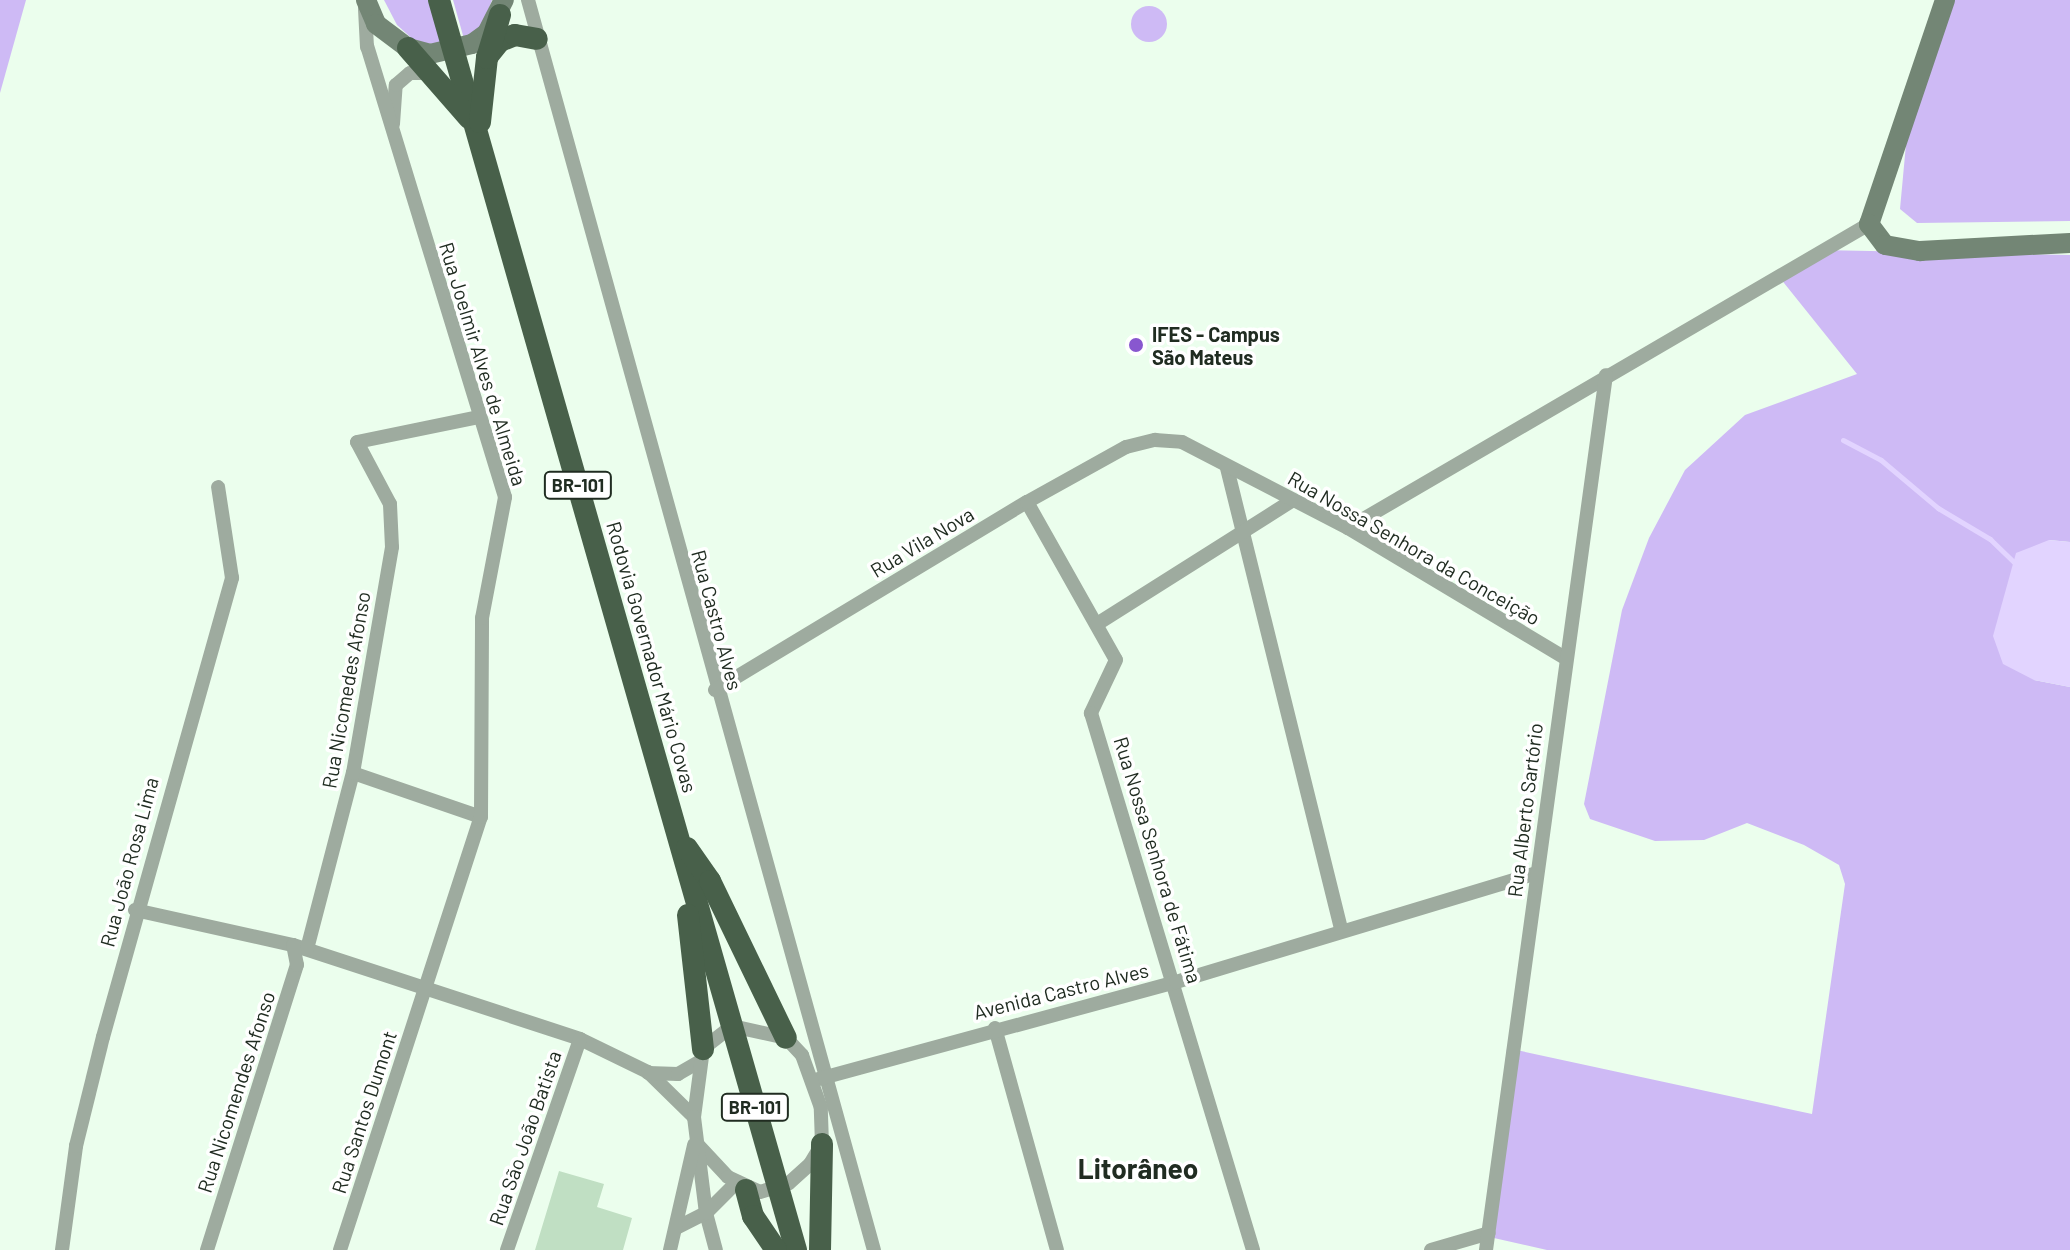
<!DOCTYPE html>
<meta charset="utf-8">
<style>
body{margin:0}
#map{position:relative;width:2070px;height:1250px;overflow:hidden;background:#ebfeed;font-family:Barlow,sans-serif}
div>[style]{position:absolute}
.green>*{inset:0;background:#cebaf5}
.round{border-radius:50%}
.water>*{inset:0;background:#e2d4ff}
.stream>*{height:5px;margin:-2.5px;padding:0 2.5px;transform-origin:2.5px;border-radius:2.5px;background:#e2d4ff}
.building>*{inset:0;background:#c0dfc3}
.minor>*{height:14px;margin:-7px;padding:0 7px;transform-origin:7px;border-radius:7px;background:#9eab9f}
.secondary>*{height:20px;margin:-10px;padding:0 10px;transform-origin:10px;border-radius:10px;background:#738675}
.trunk>*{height:22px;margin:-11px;padding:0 11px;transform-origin:11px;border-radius:11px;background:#48604a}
.dots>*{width:22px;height:22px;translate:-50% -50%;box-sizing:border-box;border:4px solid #fff;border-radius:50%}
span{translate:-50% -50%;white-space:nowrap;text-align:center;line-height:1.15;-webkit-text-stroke:7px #fff;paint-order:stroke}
.shield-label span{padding:2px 6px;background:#fff;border:2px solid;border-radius:6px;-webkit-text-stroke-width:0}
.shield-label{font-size:18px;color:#202c21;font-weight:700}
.poi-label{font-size:20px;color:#202c21;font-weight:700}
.left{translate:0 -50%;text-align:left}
.street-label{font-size:20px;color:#202c21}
.district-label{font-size:28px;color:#202c21;font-weight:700}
</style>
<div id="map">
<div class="green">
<i style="clip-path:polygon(0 0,26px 0,0 93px)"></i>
<i style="clip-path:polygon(384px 0,428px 0,442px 45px,416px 42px,397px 25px)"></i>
<i style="clip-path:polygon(453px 0,492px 0,482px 26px,464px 39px)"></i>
<i style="clip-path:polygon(1945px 0,2070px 0,2070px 221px,1917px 223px,1900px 209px,1909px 112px)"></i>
<i class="round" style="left:1131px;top:6px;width:36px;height:36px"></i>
<i style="clip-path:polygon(1820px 250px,2070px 255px,2070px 542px,2049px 540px,2034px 680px,2070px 687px,2070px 1250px,1547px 1250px,1485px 1236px,1507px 1048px,1812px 1114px,1845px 884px,1839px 865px,1804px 845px,1747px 823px,1704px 840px,1655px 841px,1590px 819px,1584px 804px,1622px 610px,1649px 538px,1685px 470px,1745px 415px,1857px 374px,1776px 273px)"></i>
</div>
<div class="water">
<i style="clip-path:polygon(2049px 540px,2070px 542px,2070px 687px,2034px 680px,2003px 664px,1993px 636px,2016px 553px)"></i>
</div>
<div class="stream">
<i style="left:1843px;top:440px;width:43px;rotate:27.8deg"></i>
<i style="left:1881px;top:460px;width:75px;rotate:40.1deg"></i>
<i style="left:1938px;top:508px;width:61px;rotate:30.8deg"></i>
<i style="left:1990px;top:539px;width:37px;rotate:44deg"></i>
</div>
<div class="building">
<i style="clip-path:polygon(559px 1171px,604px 1184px,597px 1207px,632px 1218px,623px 1250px,535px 1250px)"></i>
</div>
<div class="minor">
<i style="left:528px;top:0;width:1297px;rotate:74.53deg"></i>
<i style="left:393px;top:124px;width:39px;rotate:-86deg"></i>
<i style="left:396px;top:85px;width:18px;rotate:-41deg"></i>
<i style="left:410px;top:73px;width:21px"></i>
<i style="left:1227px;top:468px;width:474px;rotate:76.1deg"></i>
<i style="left:1027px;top:502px;width:181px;rotate:60.6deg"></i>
<i style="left:1116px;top:660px;width:59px;rotate:115.3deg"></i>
<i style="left:1091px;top:713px;width:561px;rotate:73.21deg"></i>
<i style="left:1348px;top:528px;width:603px;rotate:-30.26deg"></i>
<i style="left:1097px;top:624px;width:232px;rotate:-32.3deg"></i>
<i style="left:715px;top:690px;width:364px;rotate:-31.1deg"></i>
<i style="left:1027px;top:502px;width:113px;rotate:-29.1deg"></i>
<i style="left:1126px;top:447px;width:30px;rotate:-14deg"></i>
<i style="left:1155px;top:440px;width:27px;rotate:4deg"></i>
<i style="left:1182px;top:442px;width:187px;rotate:27.4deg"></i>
<i style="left:1348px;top:528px;width:253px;rotate:30.9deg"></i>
<i style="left:353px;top:773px;width:135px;rotate:19deg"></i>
<i style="left:135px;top:910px;width:162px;rotate:12.5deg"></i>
<i style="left:293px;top:945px;width:302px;rotate:18.1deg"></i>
<i style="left:580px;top:1039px;width:76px;rotate:25.9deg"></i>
<i style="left:648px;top:1072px;width:64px;rotate:44.4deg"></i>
<i style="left:307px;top:949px;width:182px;rotate:-75.4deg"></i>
<i style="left:353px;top:773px;width:229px;rotate:-80.2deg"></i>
<i style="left:392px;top:547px;width:43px;rotate:-92.7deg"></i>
<i style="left:390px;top:504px;width:70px;rotate:-118deg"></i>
<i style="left:357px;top:442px;width:125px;rotate:-11.6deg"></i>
<i style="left:995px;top:1028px;width:230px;rotate:74.4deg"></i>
<i style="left:648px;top:1073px;width:30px;rotate:2deg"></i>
<i style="left:678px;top:1074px;width:24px;rotate:-30deg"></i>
<i style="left:815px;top:1080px;width:374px;rotate:-15.2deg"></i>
<i style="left:1176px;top:982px;width:377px;rotate:-16.8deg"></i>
<i style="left:699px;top:1146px;width:42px;rotate:46.9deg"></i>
<i style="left:728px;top:1177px;width:35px;rotate:25deg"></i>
<i style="left:760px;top:1192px;width:30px;rotate:-17deg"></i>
<i style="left:789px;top:1183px;width:28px;rotate:-42deg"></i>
<i style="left:810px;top:1164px;width:23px;rotate:-59deg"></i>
<i style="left:822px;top:1144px;width:36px;rotate:-92deg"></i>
<i style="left:821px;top:1108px;width:56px;rotate:-109.7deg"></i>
<i style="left:802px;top:1055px;width:23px;rotate:-133deg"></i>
<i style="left:786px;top:1038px;width:55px;rotate:-167.5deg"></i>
<i style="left:732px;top:1026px;width:37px;rotate:142deg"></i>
<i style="left:703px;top:1049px;width:69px;rotate:97.5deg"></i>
<i style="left:694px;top:1117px;width:97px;rotate:82.9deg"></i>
<i style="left:706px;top:1213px;width:38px;rotate:75deg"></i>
<i style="left:678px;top:1227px;width:31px;rotate:-27deg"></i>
<i style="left:706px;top:1213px;width:42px;rotate:-45deg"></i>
<i style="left:62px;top:1250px;width:105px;rotate:-82.3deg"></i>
<i style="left:76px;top:1146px;width:112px;rotate:-76.1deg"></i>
<i style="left:103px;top:1037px;width:477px;rotate:-74.3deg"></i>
<i style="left:232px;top:578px;width:92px;rotate:-98.7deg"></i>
<i style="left:207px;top:1250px;width:299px;rotate:-72.5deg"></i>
<i style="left:297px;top:965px;width:20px;rotate:-101deg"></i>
<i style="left:340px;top:1250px;width:455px;rotate:-72deg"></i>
<i style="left:481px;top:817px;width:199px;rotate:-89.7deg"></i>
<i style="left:482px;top:618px;width:123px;rotate:-79.2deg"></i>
<i style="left:505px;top:497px;width:471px;rotate:-107deg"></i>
<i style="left:367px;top:47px;width:39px;rotate:-93deg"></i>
<i style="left:507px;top:1250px;width:223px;rotate:-70.9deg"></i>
<i style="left:670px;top:1250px;width:108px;rotate:-77.1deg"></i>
<i style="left:1431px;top:1250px;width:60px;rotate:-16.3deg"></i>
<i style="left:1486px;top:1250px;width:883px;rotate:-82.19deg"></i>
</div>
<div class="secondary">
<i style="left:366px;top:0;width:26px;rotate:67deg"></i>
<i style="left:376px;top:24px;width:40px;rotate:37deg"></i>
<i style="left:408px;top:48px;width:23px;rotate:15deg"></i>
<i style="left:430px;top:54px;width:43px;rotate:-13.4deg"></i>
<i style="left:472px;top:44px;width:19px;rotate:-36deg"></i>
<i style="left:487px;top:33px;width:37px;rotate:-63deg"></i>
<i style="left:1945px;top:0;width:237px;rotate:108.7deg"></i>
<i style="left:1869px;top:224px;width:26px;rotate:53deg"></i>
<i style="left:1885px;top:245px;width:36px;rotate:10deg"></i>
<i style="left:1920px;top:251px;width:150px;rotate:-3.1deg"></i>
</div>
<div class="trunk">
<i style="left:439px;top:0;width:1300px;rotate:74.06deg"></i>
<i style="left:408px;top:48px;width:93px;rotate:48.9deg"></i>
<i style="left:487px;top:57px;width:21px;rotate:-51deg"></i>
<i style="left:500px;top:41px;width:16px;rotate:-22deg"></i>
<i style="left:515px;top:35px;width:22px;rotate:10deg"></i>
<i style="left:480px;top:122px;width:64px;rotate:-83.8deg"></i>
<i style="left:487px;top:58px;width:45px;rotate:-73.2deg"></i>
<i style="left:687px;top:848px;width:40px;rotate:55.1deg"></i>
<i style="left:710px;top:881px;width:174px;rotate:64.2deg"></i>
<i style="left:688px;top:915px;width:135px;rotate:83.6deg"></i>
<i style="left:746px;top:1190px;width:27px;rotate:75deg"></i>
<i style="left:753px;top:1216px;width:41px;rotate:55.9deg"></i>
<i style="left:820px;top:1250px;width:106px;rotate:-88.9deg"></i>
</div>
<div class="dots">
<i style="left:1136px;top:345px;background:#8857cf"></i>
</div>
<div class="shield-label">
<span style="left:578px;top:485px">BR-101</span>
<span style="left:755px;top:1107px">BR-101</span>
</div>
<div class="poi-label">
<span class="left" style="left:1152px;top:346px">IFES - Campus<br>São Mateus</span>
</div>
<div class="street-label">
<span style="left:483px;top:364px;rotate:73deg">Rua Joelmir Alves de Almeida</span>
<span style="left:922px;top:542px;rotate:-31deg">Rua Vila Nova</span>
<span style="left:1414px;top:548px;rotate:30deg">Rua Nossa Senhora da Conceição</span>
<span style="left:717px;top:620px;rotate:75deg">Rua Castro Alves</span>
<span style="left:652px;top:657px;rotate:74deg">Rodovia Governador Mário Covas</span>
<span style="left:346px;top:690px;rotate:-80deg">Rua Nicomedes Afonso</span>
<span style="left:1525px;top:810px;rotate:-83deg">Rua Alberto Sartório</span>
<span style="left:1158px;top:860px;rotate:73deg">Rua Nossa Senhora de Fátima</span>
<span style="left:129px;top:862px;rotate:-75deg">Rua João Rosa Lima</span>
<span style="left:1061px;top:991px;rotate:-14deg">Avenida Castro Alves</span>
<span style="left:236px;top:1092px;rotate:-72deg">Rua Nicomendes Afonso</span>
<span style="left:364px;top:1112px;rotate:-72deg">Rua Santos Dumont</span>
<span style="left:525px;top:1138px;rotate:-71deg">Rua São João Batista</span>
</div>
<div class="district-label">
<span style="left:1138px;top:1168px">Litorâneo</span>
</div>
</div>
